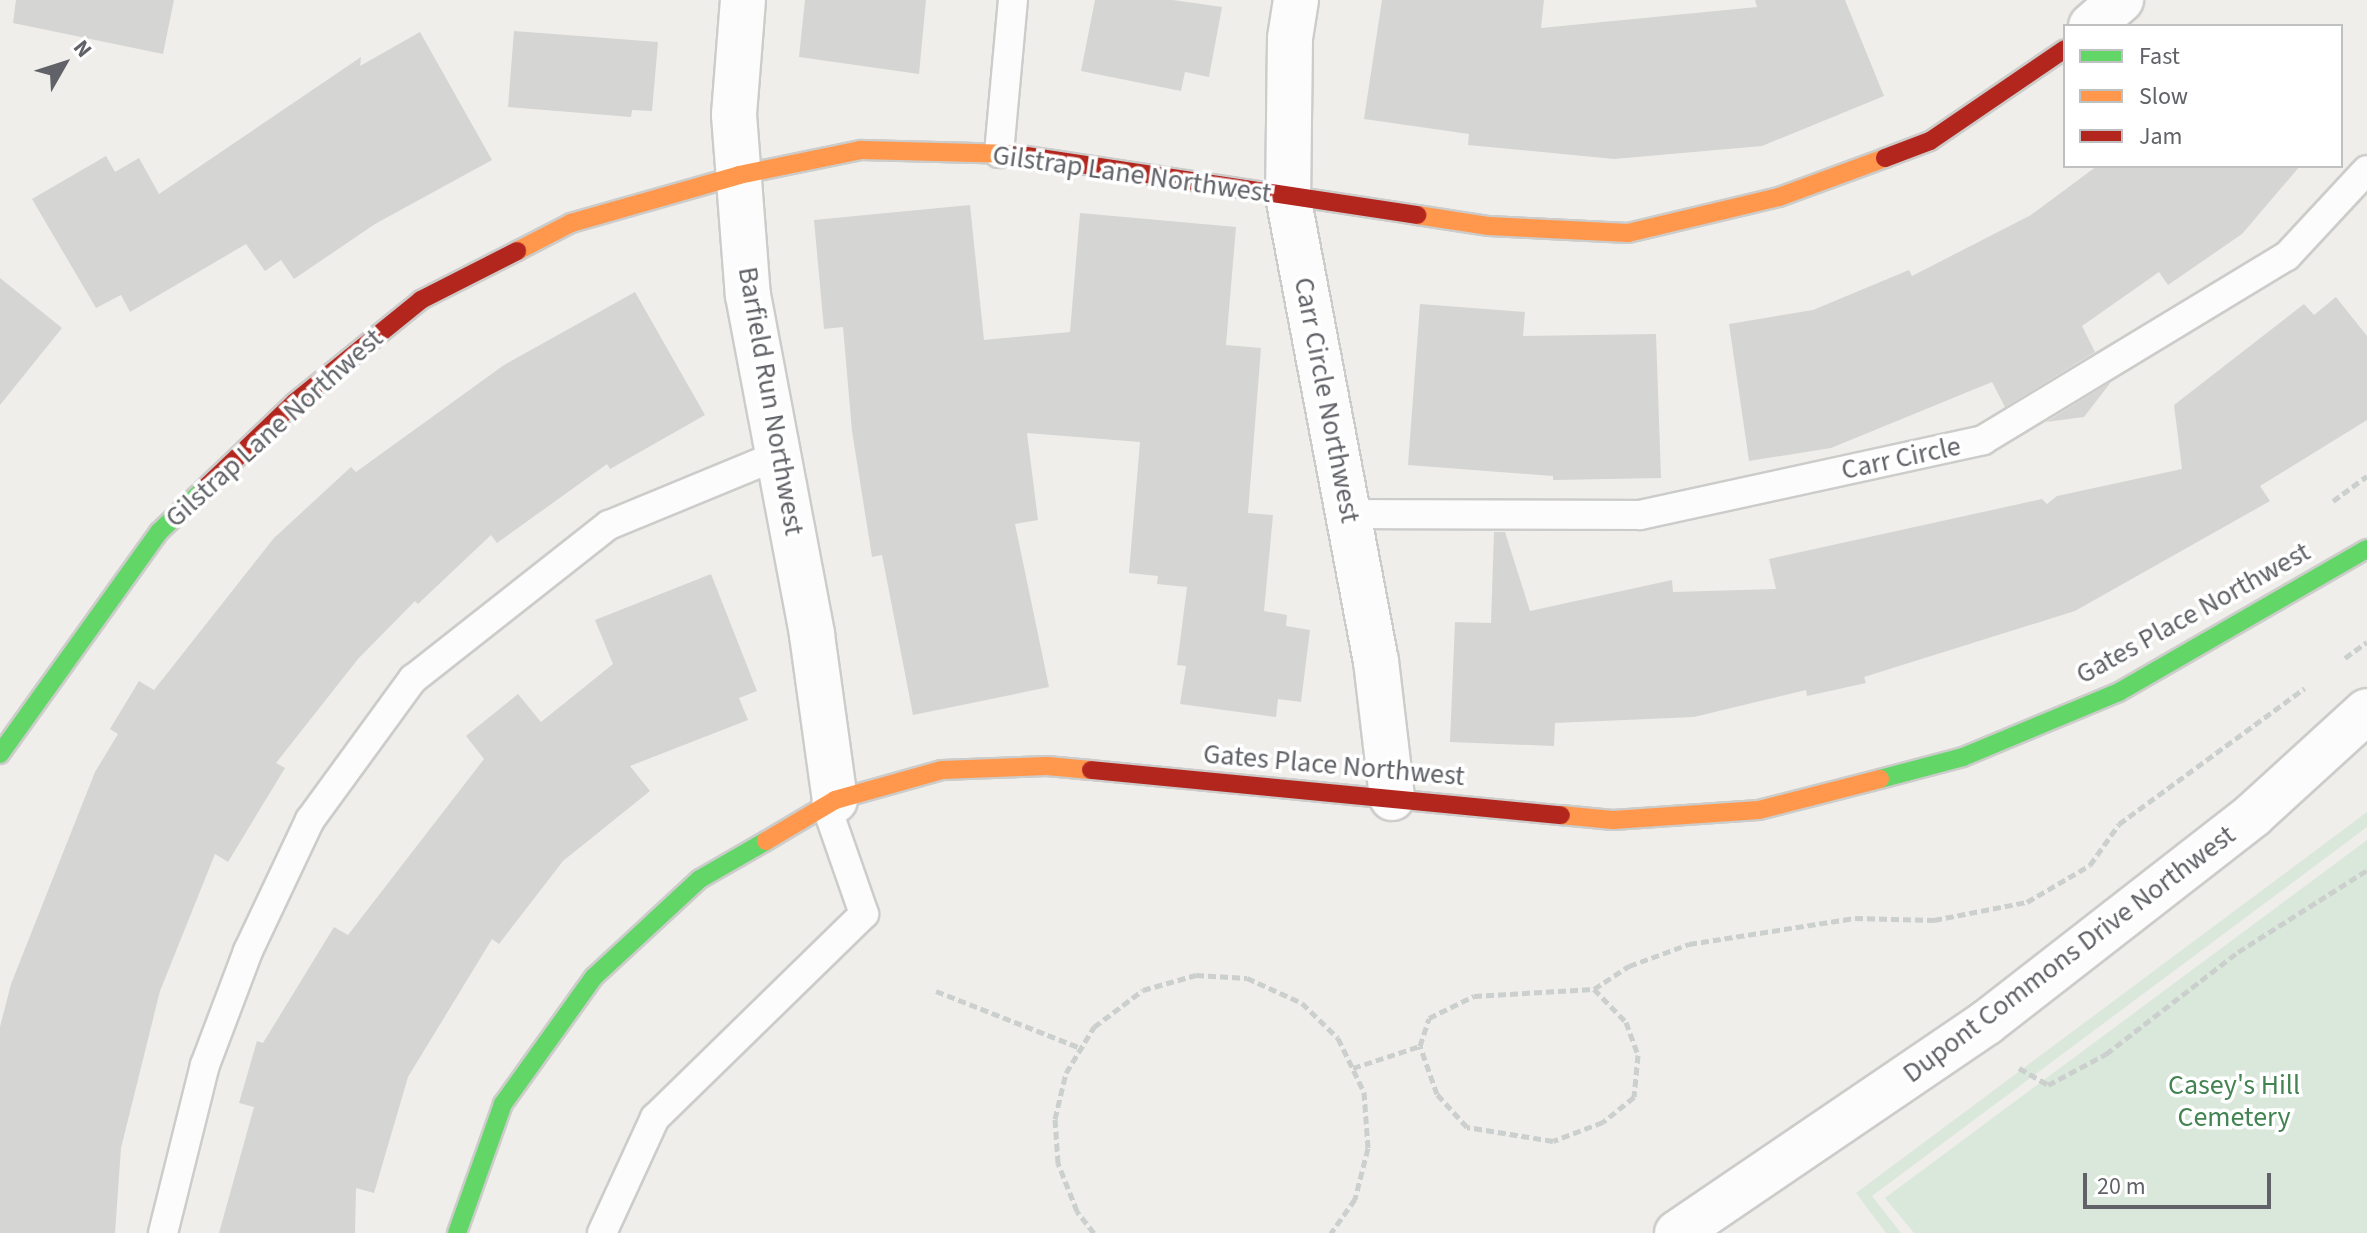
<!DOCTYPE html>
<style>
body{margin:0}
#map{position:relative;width:2367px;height:1233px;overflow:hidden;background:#efeeea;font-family:"Source Sans 3",sans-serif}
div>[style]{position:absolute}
.green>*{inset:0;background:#dae8db}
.building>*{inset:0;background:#d5d5d3}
.path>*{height:5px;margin-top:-2.5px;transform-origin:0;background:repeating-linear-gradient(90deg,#cbcfcd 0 8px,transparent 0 12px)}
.roads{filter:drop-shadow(2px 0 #cccccb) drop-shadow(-2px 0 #cccccb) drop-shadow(0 2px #cccccb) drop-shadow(0 -2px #cccccb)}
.lane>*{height:28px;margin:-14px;padding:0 14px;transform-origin:14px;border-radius:14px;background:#fdfcfc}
.street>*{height:44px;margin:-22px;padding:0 22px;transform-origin:22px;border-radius:22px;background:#fdfcfc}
.fast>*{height:18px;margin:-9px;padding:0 9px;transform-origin:9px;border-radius:9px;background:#63d668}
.slow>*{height:18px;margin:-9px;padding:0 9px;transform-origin:9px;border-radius:9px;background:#ff974d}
.jam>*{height:18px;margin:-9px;padding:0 9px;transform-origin:9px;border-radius:9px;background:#b3261e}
span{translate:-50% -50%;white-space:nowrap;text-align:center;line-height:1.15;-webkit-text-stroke:7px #fff;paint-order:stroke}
.street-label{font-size:28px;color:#606267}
.park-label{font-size:28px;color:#428351}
.legend{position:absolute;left:2063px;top:24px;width:280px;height:144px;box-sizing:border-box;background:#fff;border:2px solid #bfc0c2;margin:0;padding:10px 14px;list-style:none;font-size:24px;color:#606267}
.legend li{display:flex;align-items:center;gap:16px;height:40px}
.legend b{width:40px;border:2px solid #bfc0c2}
.north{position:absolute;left:24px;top:24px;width:80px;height:80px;-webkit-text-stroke:6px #fff;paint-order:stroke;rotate:51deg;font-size:22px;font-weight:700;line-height:32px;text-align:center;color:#606267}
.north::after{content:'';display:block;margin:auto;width:28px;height:36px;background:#606267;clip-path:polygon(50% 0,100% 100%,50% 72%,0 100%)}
.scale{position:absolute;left:2083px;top:1173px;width:188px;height:36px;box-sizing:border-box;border:4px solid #606267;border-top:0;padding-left:10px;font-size:24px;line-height:28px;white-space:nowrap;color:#606267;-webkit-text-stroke:6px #fff;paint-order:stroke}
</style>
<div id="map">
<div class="green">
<i style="clip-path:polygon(2367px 812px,2367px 827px,1872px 1196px,1901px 1233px,1886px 1233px,1856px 1193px)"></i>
<i style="clip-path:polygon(2367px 840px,2367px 1233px,1914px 1233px,1885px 1198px)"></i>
</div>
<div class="building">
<i style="clip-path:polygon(16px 0,174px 0,163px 54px,13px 23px)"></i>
<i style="clip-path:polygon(805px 0,926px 0,919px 74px,799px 57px)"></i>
<i style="clip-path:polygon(1095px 0,1173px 0,1222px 7px,1209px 77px,1185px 72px,1181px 91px,1081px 71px)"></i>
<i style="clip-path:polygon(1382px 0,1544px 0,1541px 28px,1757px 7px,1755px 0,1845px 0,1884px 96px,1762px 146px,1614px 159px,1468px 145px,1469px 134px,1364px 119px)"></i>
<i style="clip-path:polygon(514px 31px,658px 42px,652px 111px,632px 110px,631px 117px,508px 107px)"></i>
<i style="clip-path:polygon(420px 32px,492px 160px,375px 224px,294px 279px,281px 260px,265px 271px,246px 244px,130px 312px,121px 295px,96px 308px,32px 199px,106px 156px,115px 172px,139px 158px,159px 194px,361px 57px,360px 66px)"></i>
<i style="clip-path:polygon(2097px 166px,2300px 166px,2242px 234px,2168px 285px,2159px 272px,2082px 326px,2095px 352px,2005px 407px,1992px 382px,1831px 448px,1749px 461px,1729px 324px,1813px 310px,1909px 270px,1912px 276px,2031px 215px)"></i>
<i style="clip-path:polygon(970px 205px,984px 340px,1070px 332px,1080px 213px,1236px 227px,1226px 345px,1261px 348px,1248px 513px,1273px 515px,1264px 611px,1287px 615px,1286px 626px,1310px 630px,1301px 702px,1278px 699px,1276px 717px,1180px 704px,1186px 666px,1177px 665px,1187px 587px,1157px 584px,1158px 576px,1129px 573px,1140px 442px,1027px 433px,1038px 520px,1015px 524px,1049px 687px,913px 715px,882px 555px,872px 557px,852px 431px,843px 327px,824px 329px,814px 220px)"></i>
<i style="clip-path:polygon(0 278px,62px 328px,0 405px)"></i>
<i style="clip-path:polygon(635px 292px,705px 415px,610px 469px,607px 464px,497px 543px,491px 535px,418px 604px,415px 601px,358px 659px,276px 763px,285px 768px,228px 862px,215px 854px,160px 991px,121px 1148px,115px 1233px,0 1233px,0 1027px,11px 984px,95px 772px,118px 734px,110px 729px,139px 681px,154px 690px,274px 538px,351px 467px,356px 472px,504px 365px)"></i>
<i style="clip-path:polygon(2336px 297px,2367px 336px,2367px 420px,2260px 486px,2270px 501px,2075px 611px,1864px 677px,1866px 683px,1807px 696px,1806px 690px,1694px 717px,1555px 723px,1554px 746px,1450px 742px,1455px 622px,1491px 623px,1494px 532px,1505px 532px,1530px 611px,1672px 580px,1673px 592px,1776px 589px,1769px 559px,2042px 499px,2047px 504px,2057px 496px,2182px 469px,2174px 405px,2304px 304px,2314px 315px)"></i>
<i style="clip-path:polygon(1420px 304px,1525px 312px,1523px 336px,1656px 334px,1661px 478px,1553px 480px,1553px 476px,1408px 465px)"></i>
<i style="clip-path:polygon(2111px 382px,2084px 417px,2046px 422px)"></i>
<i style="clip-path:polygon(711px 574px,757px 691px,739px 698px,748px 720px,630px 766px,650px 791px,563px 861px,499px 944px,492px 939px,408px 1077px,374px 1193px,356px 1188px,355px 1233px,219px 1233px,254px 1107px,239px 1103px,257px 1041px,263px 1043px,334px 927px,348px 935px,484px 759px,466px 736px,518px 694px,541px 722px,613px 664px,595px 620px)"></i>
</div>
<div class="path">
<i style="left:2333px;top:501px;width:42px;rotate:-36.3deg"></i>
<i style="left:2345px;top:658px;width:27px;rotate:-36deg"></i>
<i style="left:1594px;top:989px;width:46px;rotate:45.9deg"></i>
<i style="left:1626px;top:1022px;width:35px;rotate:70deg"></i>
<i style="left:1638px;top:1055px;width:42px;rotate:95.4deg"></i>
<i style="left:1634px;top:1097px;width:40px;rotate:141deg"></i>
<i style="left:1603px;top:1122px;width:53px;rotate:159.2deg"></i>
<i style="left:1553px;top:1141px;width:87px;rotate:-170.8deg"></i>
<i style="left:1467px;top:1127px;width:45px;rotate:-132.3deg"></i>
<i style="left:1437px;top:1094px;width:51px;rotate:-109.5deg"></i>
<i style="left:1420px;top:1046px;width:29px;rotate:-72deg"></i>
<i style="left:1429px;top:1018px;width:50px;rotate:-26.1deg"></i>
<i style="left:1474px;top:996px;width:120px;rotate:-3.3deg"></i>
<i style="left:1594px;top:989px;width:42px;rotate:-33.3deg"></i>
<i style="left:1629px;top:966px;width:64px;rotate:-20.1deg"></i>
<i style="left:1689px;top:944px;width:168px;rotate:-8.9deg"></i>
<i style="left:1855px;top:918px;width:79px;rotate:1.5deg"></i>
<i style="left:1934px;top:920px;width:95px;rotate:-11deg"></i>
<i style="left:2027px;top:902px;width:73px;rotate:-30.4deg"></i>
<i style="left:2090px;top:865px;width:50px;rotate:-54.7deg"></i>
<i style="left:2119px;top:824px;width:230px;rotate:-36.2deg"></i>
<i style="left:936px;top:991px;width:156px;rotate:21.5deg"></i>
<i style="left:1353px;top:1068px;width:71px;rotate:-18.2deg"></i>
<i style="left:2019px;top:1068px;width:34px;rotate:30deg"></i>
<i style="left:2048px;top:1085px;width:66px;rotate:-28.1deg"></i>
<i style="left:2106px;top:1054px;width:167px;rotate:-37.7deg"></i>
<i style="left:2238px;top:952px;width:153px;rotate:-32.4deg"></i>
<i style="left:1094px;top:1233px;width:28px;rotate:-128deg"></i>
<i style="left:1077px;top:1211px;width:52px;rotate:-111.6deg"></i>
<i style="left:1058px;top:1163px;width:44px;rotate:-93.9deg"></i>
<i style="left:1055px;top:1119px;width:47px;rotate:-76.6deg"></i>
<i style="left:1066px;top:1073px;width:54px;rotate:-58.7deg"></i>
<i style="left:1094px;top:1027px;width:61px;rotate:-37.1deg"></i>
<i style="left:1143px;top:990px;width:55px;rotate:-15.8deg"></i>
<i style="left:1196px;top:975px;width:51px;rotate:3.4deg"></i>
<i style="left:1247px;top:978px;width:60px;rotate:24.4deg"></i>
<i style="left:1302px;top:1003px;width:50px;rotate:44.2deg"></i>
<i style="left:1338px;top:1038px;width:60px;rotate:64.3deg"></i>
<i style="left:1364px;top:1092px;width:56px;rotate:85.9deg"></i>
<i style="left:1368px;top:1148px;width:53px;rotate:104.3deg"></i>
<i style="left:1355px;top:1199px;width:42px;rotate:125.2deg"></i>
</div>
<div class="roads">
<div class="lane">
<i style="left:999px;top:153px;width:154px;rotate:-84.8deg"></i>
<i style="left:1349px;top:514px;width:291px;rotate:0.2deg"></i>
<i style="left:1640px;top:515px;width:351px;rotate:-12.3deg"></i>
<i style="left:1983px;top:440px;width:355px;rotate:-31.2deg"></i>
<i style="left:2287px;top:256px;width:117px;rotate:-47.1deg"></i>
<i style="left:163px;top:1233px;width:173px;rotate:-76deg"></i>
<i style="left:205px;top:1065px;width:122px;rotate:-69.3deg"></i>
<i style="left:248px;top:951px;width:145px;rotate:-64.7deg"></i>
<i style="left:310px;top:820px;width:175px;rotate:-53.9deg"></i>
<i style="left:413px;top:679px;width:249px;rotate:-38.2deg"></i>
<i style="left:609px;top:525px;width:184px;rotate:-22.4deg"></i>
<i style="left:602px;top:1233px;width:127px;rotate:-65.3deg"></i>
<i style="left:655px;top:1118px;width:292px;rotate:-44.3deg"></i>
<i style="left:864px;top:914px;width:115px;rotate:-109.2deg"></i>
</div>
<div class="street">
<i style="left:743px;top:0;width:115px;rotate:94.5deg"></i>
<i style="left:734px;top:115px;width:181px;rotate:85.6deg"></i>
<i style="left:748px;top:295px;width:346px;rotate:79.3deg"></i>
<i style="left:812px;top:635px;width:167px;rotate:82.1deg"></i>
<i style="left:1296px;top:0;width:39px;rotate:99deg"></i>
<i style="left:1290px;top:39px;width:157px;rotate:90.7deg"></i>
<i style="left:1288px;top:196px;width:473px;rotate:79.3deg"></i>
<i style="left:1376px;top:661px;width:138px;rotate:83.3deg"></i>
<i style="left:2091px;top:26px;width:40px;rotate:-41deg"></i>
<i style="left:1677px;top:1233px;width:374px;rotate:-34.2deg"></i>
<i style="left:1986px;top:1023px;width:338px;rotate:-37.9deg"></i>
<i style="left:2253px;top:815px;width:154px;rotate:-42.4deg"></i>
</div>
<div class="fast">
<i style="left:0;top:754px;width:273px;rotate:-54.4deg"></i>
<i style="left:159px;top:532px;width:61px;rotate:-43.7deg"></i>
<i style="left:1880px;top:779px;width:86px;rotate:-14.8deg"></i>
<i style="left:1963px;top:757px;width:169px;rotate:-22.6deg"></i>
<i style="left:2119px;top:692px;width:286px;rotate:-30deg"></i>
<i style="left:457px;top:1233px;width:137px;rotate:-70.4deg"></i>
<i style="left:503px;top:1104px;width:156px;rotate:-54.4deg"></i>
<i style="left:594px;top:977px;width:144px;rotate:-42.8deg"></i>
<i style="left:700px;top:879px;width:76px;rotate:-29.9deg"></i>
</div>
<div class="slow">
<i style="left:1417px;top:215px;width:73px;rotate:8.7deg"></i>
<i style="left:1489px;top:226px;width:139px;rotate:2.9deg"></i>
<i style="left:1628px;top:233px;width:155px;rotate:-13.4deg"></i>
<i style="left:1779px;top:197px;width:113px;rotate:-20.2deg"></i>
<i style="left:517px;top:251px;width:61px;rotate:-27.4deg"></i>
<i style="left:571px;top:223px;width:175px;rotate:-15.9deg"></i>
<i style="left:739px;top:175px;width:125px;rotate:-11.6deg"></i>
<i style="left:861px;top:150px;width:153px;rotate:1.5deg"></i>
<i style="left:1561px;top:815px;width:52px;rotate:5.5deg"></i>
<i style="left:1613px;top:820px;width:146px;rotate:-3.9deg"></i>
<i style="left:1759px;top:810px;width:125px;rotate:-14.4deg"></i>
<i style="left:766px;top:841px;width:80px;rotate:-30.7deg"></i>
<i style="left:835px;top:800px;width:111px;rotate:-15.7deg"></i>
<i style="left:942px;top:770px;width:105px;rotate:-2.2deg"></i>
<i style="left:1047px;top:766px;width:44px;rotate:5.2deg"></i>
</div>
<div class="jam">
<i style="left:1014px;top:154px;width:408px;rotate:8.6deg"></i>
<i style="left:1885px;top:158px;width:48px;rotate:-20.7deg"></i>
<i style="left:1930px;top:141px;width:163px;rotate:-34.3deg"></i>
<i style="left:203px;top:490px;width:127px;rotate:-43.7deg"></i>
<i style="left:295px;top:402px;width:162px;rotate:-39deg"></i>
<i style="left:421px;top:300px;width:108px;rotate:-27deg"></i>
<i style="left:1091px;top:770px;width:472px;rotate:5.5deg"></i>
</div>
</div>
<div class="street-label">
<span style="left:1132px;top:174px;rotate:8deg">Gilstrap Lane Northwest</span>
<span style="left:1327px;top:400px;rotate:79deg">Carr Circle Northwest</span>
<span style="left:771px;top:401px;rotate:80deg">Barfield Run Northwest</span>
<span style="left:274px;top:428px;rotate:-42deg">Gilstrap Lane Northwest</span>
<span style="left:1901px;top:458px;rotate:-12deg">Carr Circle</span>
<span style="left:2193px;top:613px;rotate:-29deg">Gates Place Northwest</span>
<span style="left:1334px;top:765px;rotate:5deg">Gates Place Northwest</span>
<span style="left:2069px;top:954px;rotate:-37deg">Dupont Commons Drive Northwest</span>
</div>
<div class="park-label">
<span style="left:2234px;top:1101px">Casey's Hill<br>Cemetery</span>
</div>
<ul class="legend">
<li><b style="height:10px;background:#63d668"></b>Fast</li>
<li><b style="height:10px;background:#ff974d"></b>Slow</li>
<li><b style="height:10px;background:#b3261e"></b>Jam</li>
</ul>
<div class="north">N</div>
<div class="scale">20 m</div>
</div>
